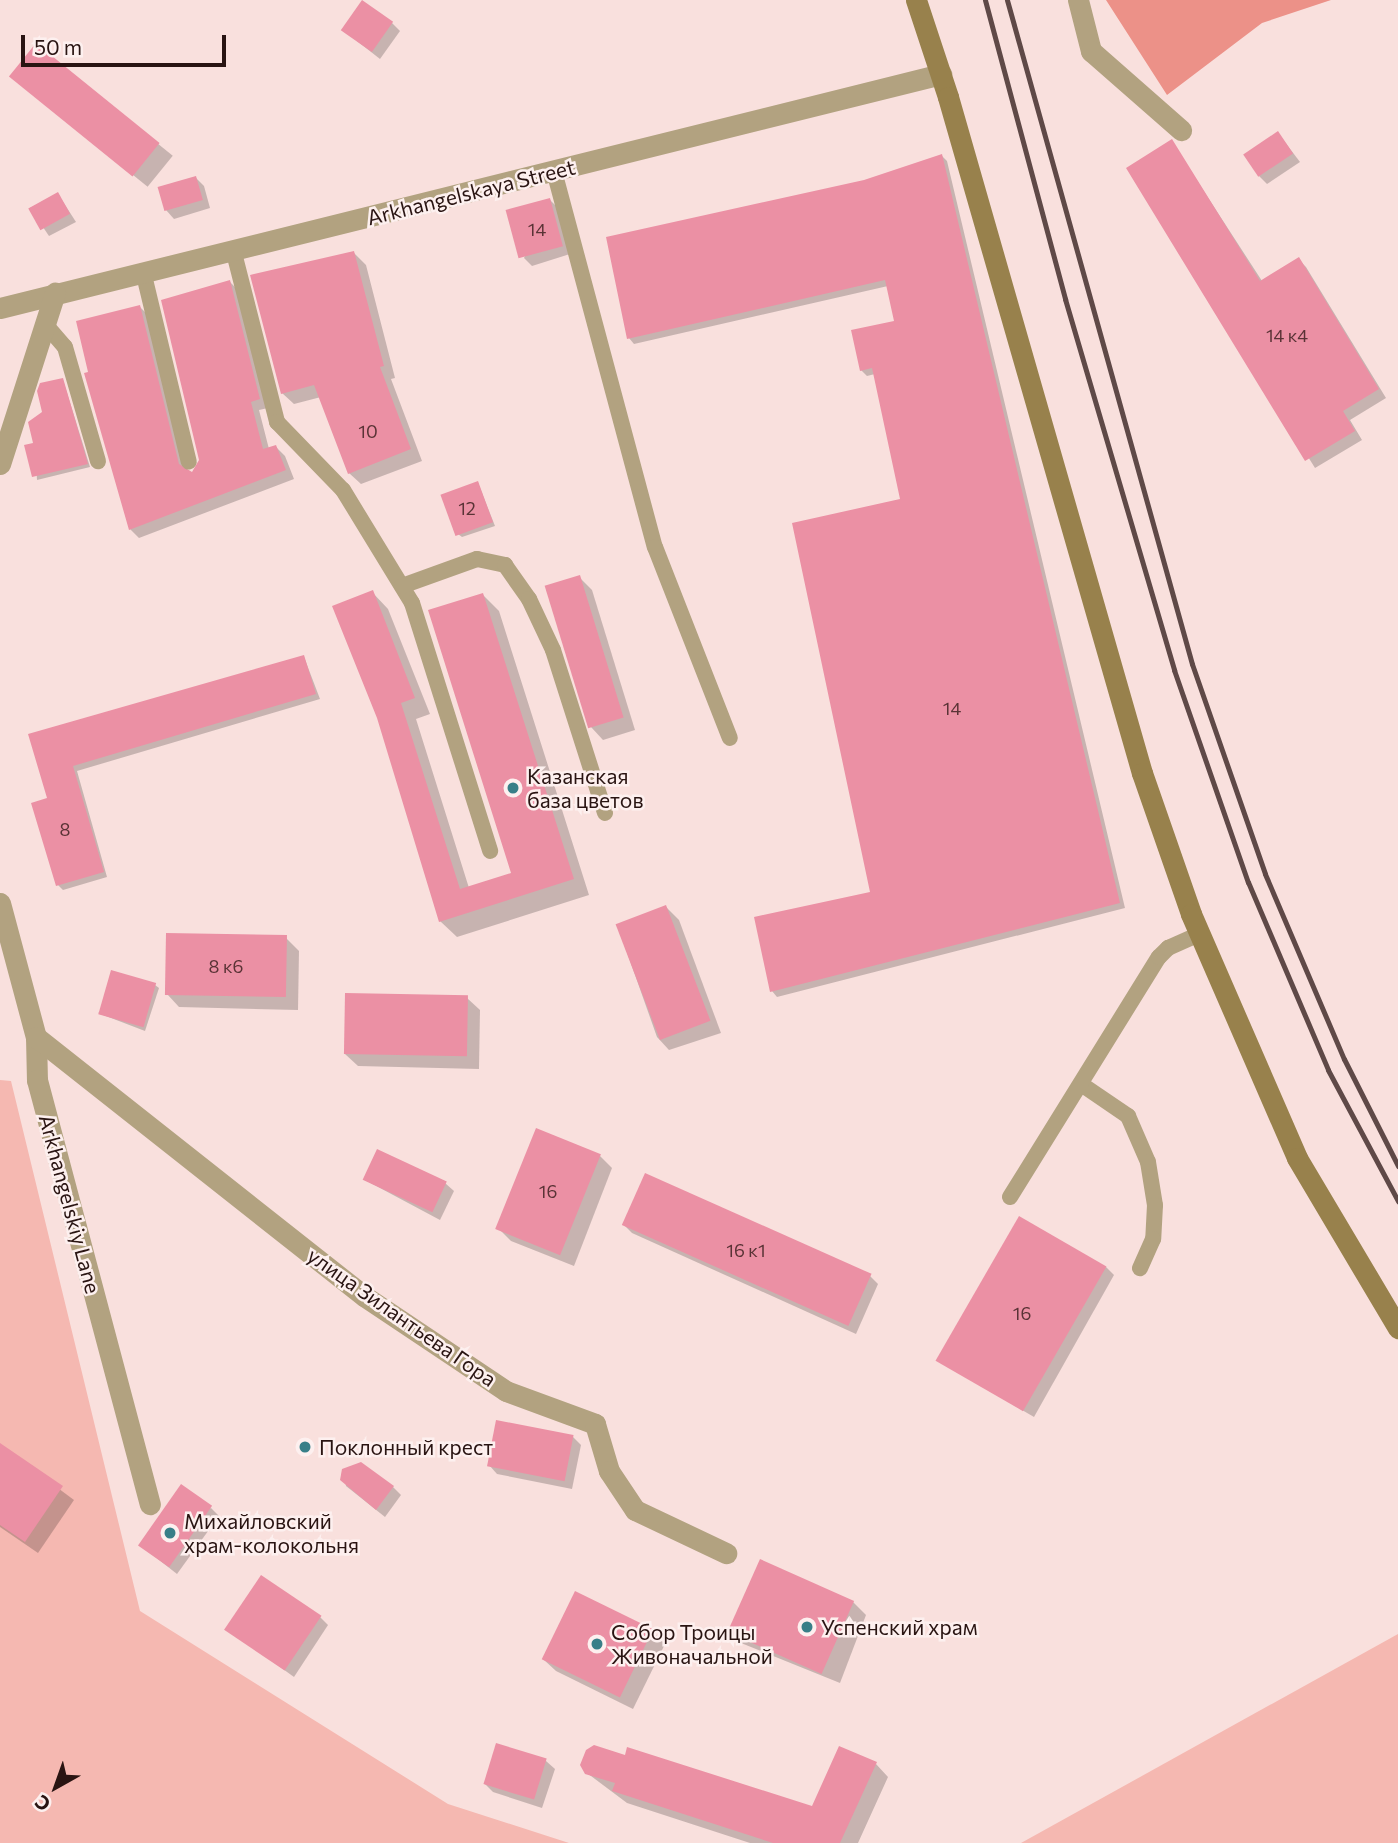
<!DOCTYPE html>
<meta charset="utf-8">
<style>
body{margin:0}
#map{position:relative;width:1398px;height:1843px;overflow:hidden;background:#f9e0dd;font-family:Commissioner,sans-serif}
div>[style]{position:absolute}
.green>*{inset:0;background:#f5b8b1}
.forest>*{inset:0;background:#ec9188}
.shadow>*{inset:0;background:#0003;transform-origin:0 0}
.building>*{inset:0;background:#eb90a4;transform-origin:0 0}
.service>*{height:16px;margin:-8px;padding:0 8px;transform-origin:8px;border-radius:8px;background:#b2a280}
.minor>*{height:21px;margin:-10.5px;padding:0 10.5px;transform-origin:10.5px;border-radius:10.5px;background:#b2a280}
.secondary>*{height:21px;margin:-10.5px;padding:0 10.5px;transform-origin:10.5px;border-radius:10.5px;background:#98814c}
.rail>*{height:5px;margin:-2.5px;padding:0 2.5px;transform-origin:2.5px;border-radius:2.5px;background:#5f4947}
.dots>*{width:19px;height:19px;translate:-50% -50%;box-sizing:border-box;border:4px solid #fdf0ef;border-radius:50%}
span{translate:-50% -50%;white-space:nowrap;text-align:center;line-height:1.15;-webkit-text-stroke:5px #fdf0ef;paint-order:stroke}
.number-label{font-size:18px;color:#5a3336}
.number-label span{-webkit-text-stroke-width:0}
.street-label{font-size:21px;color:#291412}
.poi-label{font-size:21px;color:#291412}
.left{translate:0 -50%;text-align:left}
.north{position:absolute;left:21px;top:1752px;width:70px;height:70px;-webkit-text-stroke:5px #fdf0ef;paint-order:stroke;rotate:220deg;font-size:19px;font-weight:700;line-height:28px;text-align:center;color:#291412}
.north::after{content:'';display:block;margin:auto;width:24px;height:32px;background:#291412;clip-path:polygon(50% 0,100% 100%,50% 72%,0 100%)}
.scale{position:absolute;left:21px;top:35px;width:205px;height:32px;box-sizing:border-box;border:4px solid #291412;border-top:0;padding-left:9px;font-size:21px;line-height:24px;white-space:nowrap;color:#291412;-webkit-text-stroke:5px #fdf0ef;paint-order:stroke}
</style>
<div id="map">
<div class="green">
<i style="clip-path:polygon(0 1080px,11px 1081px,140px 1611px,448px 1804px,569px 1843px,0 1843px)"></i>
<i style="clip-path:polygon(1398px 1634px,1398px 1843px,1021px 1843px)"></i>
</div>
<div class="forest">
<i style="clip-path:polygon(1106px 0,1331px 0,1262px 23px,1167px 95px)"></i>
</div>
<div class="shadow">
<i style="clip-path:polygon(392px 23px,400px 31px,380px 59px,343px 30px)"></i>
<i style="left:36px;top:45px;width:176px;height:40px;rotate:39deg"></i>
<i style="clip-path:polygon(1278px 133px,1300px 162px,1267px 184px,1259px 176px)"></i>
<i style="clip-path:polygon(1172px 142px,1262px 281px,1298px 259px,1306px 267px,1386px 398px,1350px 420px,1362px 440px,1315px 468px,1128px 168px)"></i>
<i style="clip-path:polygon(942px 156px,947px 161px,1125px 908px,777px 997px,772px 991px,872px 894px,902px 501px,875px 374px,867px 376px,861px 370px,896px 322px,888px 286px,634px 344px,629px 338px,864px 182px)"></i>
<i style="clip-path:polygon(196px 178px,204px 186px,210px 208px,174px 219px,166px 210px,160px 189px)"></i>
<i style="clip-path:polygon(58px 194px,76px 222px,49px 236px,30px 208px)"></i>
<i style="clip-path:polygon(550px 200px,558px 208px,570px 254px,532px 266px,524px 258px)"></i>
<i style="clip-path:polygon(354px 253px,366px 265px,395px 378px,391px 379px,422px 461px,361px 484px,349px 473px,321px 397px,294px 404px,282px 393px)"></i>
<i style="clip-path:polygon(230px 282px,239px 291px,268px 408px,259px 410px,269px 449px,276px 447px,285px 456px,294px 479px,139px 538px,130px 529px,90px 374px,140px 307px,149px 316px,186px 471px,193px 474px,201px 460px)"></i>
<i style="clip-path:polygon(63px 380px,90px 467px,37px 480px,35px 444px,44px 413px)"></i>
<i style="clip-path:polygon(478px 483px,495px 526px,462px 537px,458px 534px)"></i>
<i style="clip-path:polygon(579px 577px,592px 590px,635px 730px,603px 740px,591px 727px)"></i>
<i style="clip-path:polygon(372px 592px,388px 609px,430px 714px,416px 719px,469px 888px,513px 874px,483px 595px,499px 611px,589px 895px,457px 937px,440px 921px,378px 717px)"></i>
<i style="clip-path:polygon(304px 657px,320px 699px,77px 771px,107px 877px,63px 890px,58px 885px,50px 800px,30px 735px)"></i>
<i style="clip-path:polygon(666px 907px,679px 920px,721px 1033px,669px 1050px,657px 1037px,618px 927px)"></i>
<i style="clip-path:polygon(286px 938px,299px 951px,298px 1010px,179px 1007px,167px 994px)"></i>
<i style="clip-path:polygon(155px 985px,159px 988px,145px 1031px,98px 1013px)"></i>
<i style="clip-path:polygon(467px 998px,480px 1010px,479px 1069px,358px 1066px,345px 1054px)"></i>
<i style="clip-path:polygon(600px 1156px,612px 1168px,574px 1266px,511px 1241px,498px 1228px)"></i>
<i style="clip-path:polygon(365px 1180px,445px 1183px,454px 1191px,440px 1220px)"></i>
<i style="clip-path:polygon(624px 1225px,870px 1276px,878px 1284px,856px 1334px,632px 1233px)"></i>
<i style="clip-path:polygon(1106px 1267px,1114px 1275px,1034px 1417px,939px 1361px)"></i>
<i style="clip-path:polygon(573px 1437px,581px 1445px,572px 1489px,497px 1474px,489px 1465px)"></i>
<i style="clip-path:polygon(0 1445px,74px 1500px,38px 1553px,0 1527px)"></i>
<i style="clip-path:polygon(344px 1470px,393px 1487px,401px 1495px,385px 1517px,346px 1486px)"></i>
<i style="clip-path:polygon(211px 1508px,219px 1516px,177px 1574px,140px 1545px)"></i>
<i style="clip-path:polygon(853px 1602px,866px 1615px,840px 1683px,741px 1643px,729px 1631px)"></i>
<i style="clip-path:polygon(320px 1617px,328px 1625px,294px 1677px,227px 1629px)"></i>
<i style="clip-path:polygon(652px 1631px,665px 1644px,633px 1709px,556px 1671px,543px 1659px)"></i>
<i style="clip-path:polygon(497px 1745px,546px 1761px,555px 1769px,542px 1808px,493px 1792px,485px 1784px)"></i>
<i style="clip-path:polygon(626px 1757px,813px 1808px,876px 1764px,888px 1777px,858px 1843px,750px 1843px,627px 1803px,587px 1773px)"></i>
</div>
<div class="building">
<i style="left:362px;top:0;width:38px;height:37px;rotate:35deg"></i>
<i style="left:36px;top:43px;width:159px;height:43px;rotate:39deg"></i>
<i style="left:1278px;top:131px;width:27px;height:42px;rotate:56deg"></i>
<i style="clip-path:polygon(1172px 139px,1260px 281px,1299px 257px,1379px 389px,1343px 411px,1355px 431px,1305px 461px,1126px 168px)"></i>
<i style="clip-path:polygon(942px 154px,1120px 903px,770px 992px,754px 917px,870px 892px,792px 523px,900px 499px,872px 368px,860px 371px,851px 330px,894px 321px,885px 280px,627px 339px,606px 237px,864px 180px)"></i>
<i style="left:196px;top:176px;width:25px;height:40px;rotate:74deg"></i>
<i style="left:58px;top:192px;width:25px;height:34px;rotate:61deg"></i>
<i style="left:550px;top:198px;width:50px;height:46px;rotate:75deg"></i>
<i style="clip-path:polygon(354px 251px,384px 366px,380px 367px,411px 449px,348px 474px,314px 385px,281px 394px,250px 275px)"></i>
<i style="clip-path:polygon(230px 280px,260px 399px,251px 402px,263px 449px,276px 445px,286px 470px,129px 530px,84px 373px,88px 372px,76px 321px,140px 305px,179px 464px,192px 472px,199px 460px,161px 300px)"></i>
<i style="clip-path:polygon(63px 378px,88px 464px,32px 477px,24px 445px,33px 443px,28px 422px,42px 412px,37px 391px,40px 383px)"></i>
<i style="left:478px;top:481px;width:44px;height:40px;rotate:70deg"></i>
<i style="left:580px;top:575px;width:149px;height:37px;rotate:73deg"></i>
<i style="clip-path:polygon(373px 590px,415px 698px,401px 703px,460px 889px,511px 873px,428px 610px,483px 593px,574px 879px,439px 922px,377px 718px,332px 606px)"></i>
<i style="clip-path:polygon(304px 655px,316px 694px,73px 766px,104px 872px,56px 886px,31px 803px,47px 798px,28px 734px)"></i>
<i style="left:666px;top:905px;width:124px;height:54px;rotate:69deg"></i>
<i style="left:166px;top:933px;width:121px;height:62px;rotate:1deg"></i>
<i style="left:111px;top:970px;width:47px;height:46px;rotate:16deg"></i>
<i style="left:345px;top:993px;width:123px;height:61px;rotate:1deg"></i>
<i style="left:536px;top:1128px;width:70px;height:109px;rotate:22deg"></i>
<i style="left:377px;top:1149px;width:77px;height:34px;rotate:25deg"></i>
<i style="left:645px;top:1173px;width:248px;height:57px;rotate:24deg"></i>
<i style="left:1019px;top:1216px;width:101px;height:167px;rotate:30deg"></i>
<i style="left:496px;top:1420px;width:79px;height:47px;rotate:11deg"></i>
<i style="clip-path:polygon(0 1443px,63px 1486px,25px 1542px,0 1525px)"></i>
<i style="clip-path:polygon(361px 1462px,394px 1486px,376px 1510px,340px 1480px,342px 1469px)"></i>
<i style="left:181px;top:1484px;width:38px;height:75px;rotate:35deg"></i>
<i style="left:760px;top:1559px;width:103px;height:80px;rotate:24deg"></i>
<i style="left:261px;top:1575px;width:73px;height:66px;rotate:34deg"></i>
<i style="left:575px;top:1591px;width:87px;height:76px;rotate:26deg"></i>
<i style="left:496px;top:1743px;width:53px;height:43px;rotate:17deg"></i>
<i style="clip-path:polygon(594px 1745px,625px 1755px,627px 1747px,812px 1806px,839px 1746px,877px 1762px,840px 1843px,773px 1843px,612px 1791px,615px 1783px,585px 1774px,580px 1765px,586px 1750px)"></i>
</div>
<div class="service">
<i style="left:554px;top:171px;width:389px;rotate:75deg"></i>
<i style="left:655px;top:547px;width:205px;rotate:68.6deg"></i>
<i style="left:233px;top:249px;width:179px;rotate:75.7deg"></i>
<i style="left:277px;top:422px;width:95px;rotate:45.9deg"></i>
<i style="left:343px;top:490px;width:132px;rotate:58.6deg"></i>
<i style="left:412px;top:603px;width:260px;rotate:72.5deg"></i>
<i style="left:143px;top:271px;width:196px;rotate:76.5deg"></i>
<i style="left:45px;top:324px;width:30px;rotate:49deg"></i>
<i style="left:65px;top:347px;width:119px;rotate:73.9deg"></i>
<i style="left:402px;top:586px;width:80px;rotate:-19.8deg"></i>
<i style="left:477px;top:559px;width:29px;rotate:12deg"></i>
<i style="left:505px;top:565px;width:42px;rotate:54.8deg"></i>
<i style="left:529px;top:599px;width:56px;rotate:64.8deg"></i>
<i style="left:553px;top:650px;width:171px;rotate:72.3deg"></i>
<i style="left:1081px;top:1084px;width:57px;rotate:34.2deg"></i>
<i style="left:1128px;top:1116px;width:50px;rotate:66.5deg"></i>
<i style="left:1148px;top:1162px;width:44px;rotate:80.8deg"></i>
<i style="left:1155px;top:1205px;width:34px;rotate:93deg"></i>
<i style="left:1153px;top:1239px;width:32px;rotate:114deg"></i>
<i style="left:1010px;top:1197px;width:282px;rotate:-58.2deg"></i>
<i style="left:1159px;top:957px;width:13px;rotate:-45deg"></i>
<i style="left:1168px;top:948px;width:35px;rotate:-24deg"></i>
</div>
<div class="minor">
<i style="left:1078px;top:0;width:53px;rotate:75.7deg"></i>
<i style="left:1091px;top:51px;width:120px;rotate:41.3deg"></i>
<i style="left:0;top:308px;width:970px;rotate:-13.96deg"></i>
<i style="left:0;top:464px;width:180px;rotate:-72.2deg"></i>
<i style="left:0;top:903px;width:139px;rotate:75deg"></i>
<i style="left:36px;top:1037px;width:43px;rotate:88.7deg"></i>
<i style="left:37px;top:1080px;width:439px;rotate:75.1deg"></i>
<i style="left:36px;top:1037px;width:418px;rotate:38.3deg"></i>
<i style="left:364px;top:1296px;width:171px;rotate:33.8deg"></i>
<i style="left:506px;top:1391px;width:95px;rotate:20.3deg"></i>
<i style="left:595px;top:1424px;width:49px;rotate:73.4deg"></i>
<i style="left:609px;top:1471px;width:47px;rotate:56.3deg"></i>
<i style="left:635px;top:1510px;width:101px;rotate:25.3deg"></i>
</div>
<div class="secondary">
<i style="left:916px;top:0;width:102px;rotate:71.7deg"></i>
<i style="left:948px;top:97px;width:703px;rotate:73.99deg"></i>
<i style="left:1142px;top:773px;width:149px;rotate:70.8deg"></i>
<i style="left:1191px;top:914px;width:266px;rotate:66.5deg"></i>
<i style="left:1297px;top:1158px;width:198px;rotate:59.3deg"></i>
</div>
<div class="rail">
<i style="left:985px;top:0;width:310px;rotate:75deg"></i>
<i style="left:1065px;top:299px;width:387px;rotate:73.6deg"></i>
<i style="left:1174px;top:670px;width:225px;rotate:70.8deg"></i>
<i style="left:1248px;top:882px;width:204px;rotate:66.9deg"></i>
<i style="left:1328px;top:1070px;width:149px;rotate:61.9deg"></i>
<i style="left:1007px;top:0;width:689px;rotate:74.43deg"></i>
<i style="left:1192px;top:664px;width:222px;rotate:70.8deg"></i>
<i style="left:1265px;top:874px;width:201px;rotate:66.9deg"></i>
<i style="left:1344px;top:1059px;width:120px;rotate:63.2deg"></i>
</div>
<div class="dots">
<i style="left:513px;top:788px;background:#387f88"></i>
<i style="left:305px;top:1447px;background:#387f88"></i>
<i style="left:170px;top:1533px;background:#387f88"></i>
<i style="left:807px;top:1627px;background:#387f88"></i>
<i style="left:597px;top:1644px;background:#387f88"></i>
</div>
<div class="number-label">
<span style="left:537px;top:229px">14</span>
<span style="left:1287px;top:335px">14 к4</span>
<span style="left:368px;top:431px">10</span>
<span style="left:467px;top:508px">12</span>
<span style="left:952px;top:708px">14</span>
<span style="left:65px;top:829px">8</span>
<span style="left:226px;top:966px">8 к6</span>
<span style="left:548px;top:1191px">16</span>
<span style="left:746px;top:1250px">16 к1</span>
<span style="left:1022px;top:1313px">16</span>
</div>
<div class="street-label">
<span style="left:471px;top:192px;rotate:-14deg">Arkhangelskaya Street</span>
<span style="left:70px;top:1204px;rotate:75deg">Arkhangelskiy Lane</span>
<span style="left:402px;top:1317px;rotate:35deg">улица Зилантьева Гора</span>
</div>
<div class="poi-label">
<span class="left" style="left:527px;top:788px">Казанская<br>база цветов</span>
<span class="left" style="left:319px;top:1447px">Поклонный крест</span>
<span class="left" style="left:184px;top:1533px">Михайловский<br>храм-колокольня</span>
<span class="left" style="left:821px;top:1627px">Успенский храм</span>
<span class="left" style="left:611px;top:1644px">Собор Троицы<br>Живоначальной</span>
</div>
<div class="north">С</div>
<div class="scale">50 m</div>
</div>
